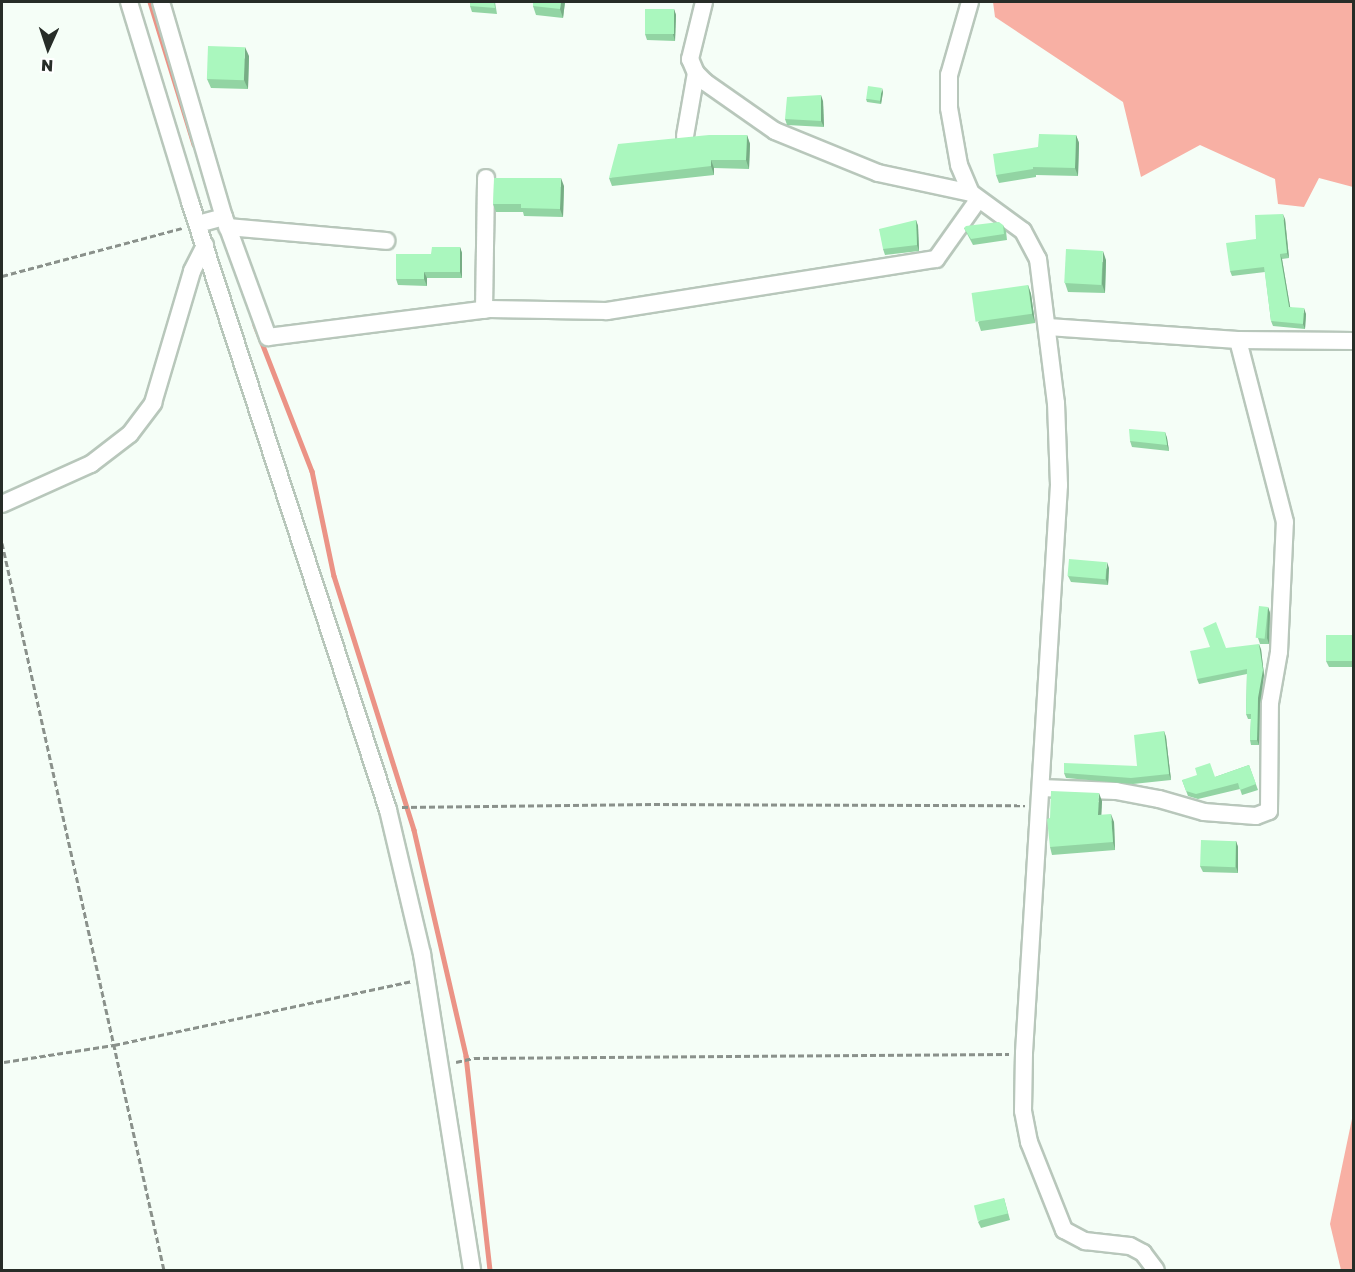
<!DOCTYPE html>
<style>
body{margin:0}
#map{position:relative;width:1355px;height:1272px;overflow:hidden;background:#f5fef7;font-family:"Golos Text",sans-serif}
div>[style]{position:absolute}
.forest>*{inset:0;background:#f8b0a4}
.stream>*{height:4.5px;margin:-2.25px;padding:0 2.25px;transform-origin:2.25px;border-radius:2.25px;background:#eb9386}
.path>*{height:3px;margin-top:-1.5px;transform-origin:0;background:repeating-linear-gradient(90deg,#8a918b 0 6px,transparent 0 9px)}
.roads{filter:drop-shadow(2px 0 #b8c7bb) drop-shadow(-2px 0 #b8c7bb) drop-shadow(0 2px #b8c7bb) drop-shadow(0 -2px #b8c7bb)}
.minor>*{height:16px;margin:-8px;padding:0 8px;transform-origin:8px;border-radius:8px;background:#fff}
.wall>*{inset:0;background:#92d4a3}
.shaded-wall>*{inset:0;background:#77ad85}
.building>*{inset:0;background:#aaf7be;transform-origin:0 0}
span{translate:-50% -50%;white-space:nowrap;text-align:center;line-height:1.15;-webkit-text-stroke:4.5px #fff;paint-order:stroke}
.frame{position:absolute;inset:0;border:3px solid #272d28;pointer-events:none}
.north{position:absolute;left:18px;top:18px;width:60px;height:60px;-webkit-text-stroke:4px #fff;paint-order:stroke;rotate:183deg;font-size:16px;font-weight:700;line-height:24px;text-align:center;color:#272d28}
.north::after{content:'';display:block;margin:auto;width:21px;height:27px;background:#272d28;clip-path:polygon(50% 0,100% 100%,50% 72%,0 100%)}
</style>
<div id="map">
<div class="forest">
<i style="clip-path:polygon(993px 2px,1353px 2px,1353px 187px,1319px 178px,1304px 207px,1278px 204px,1275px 179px,1200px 145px,1141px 177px,1123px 102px,995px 17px)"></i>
<i style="clip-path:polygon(1353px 1114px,1353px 1270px,1341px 1270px,1330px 1224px)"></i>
</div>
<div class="stream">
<i style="left:150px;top:2px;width:149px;rotate:72.8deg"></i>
<i style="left:255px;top:325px;width:157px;rotate:68.7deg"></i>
<i style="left:312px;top:471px;width:107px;rotate:78.2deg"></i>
<i style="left:334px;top:576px;width:266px;rotate:72.5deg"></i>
<i style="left:414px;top:830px;width:232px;rotate:77deg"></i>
<i style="left:466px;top:1056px;width:215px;rotate:83.6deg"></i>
</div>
<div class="path">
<i style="left:2px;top:276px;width:186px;rotate:-14.9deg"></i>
<i style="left:2px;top:543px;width:745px;rotate:77.44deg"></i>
<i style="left:402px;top:807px;width:252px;rotate:-0.7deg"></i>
<i style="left:654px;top:804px;width:371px;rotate:0.2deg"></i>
<i style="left:4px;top:1062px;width:111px;rotate:-8.8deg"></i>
<i style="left:114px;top:1045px;width:305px;rotate:-12.1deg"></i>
<i style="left:456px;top:1062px;width:18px;rotate:-13deg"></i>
<i style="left:474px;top:1058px;width:535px;rotate:-0.43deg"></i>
</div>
<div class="roads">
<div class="minor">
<i style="left:129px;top:2px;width:209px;rotate:73deg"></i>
<i style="left:190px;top:202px;width:639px;rotate:71.96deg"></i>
<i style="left:388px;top:810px;width:148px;rotate:76.7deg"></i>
<i style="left:422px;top:954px;width:320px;rotate:81deg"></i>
<i style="left:161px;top:2px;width:224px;rotate:73.7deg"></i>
<i style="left:224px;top:217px;width:27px;rotate:165deg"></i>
<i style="left:704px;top:2px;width:59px;rotate:103.8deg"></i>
<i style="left:690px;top:59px;width:15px;rotate:67deg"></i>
<i style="left:696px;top:73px;width:13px;rotate:45deg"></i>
<i style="left:705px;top:82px;width:85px;rotate:35deg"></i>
<i style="left:775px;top:131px;width:111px;rotate:22.2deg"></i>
<i style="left:878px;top:173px;width:95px;rotate:12.1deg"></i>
<i style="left:970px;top:2px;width:76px;rotate:106deg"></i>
<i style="left:949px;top:75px;width:33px;rotate:90deg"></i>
<i style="left:949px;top:108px;width:58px;rotate:80deg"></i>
<i style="left:959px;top:165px;width:30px;rotate:67deg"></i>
<i style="left:971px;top:193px;width:64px;rotate:36.2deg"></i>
<i style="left:1023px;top:231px;width:32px;rotate:62deg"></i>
<i style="left:1038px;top:259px;width:145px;rotate:82.9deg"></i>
<i style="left:1056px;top:403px;width:82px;rotate:87.9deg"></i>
<i style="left:1059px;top:485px;width:569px;rotate:93.53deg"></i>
<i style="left:1024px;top:1053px;width:58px;rotate:91deg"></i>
<i style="left:1023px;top:1111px;width:32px;rotate:79deg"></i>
<i style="left:1029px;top:1142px;width:95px;rotate:68.3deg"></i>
<i style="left:1064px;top:1230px;width:24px;rotate:28deg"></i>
<i style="left:1085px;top:1241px;width:45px;rotate:6.3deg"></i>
<i style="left:1130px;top:1246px;width:15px;rotate:28deg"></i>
<i style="left:1143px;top:1253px;width:21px;rotate:53deg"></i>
<i style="left:685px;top:136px;width:64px;rotate:-80.1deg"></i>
<i style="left:224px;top:217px;width:128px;rotate:69.9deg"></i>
<i style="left:268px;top:337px;width:223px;rotate:-7.2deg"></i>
<i style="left:489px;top:309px;width:118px;rotate:1deg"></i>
<i style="left:607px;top:311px;width:333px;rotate:-9deg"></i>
<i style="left:936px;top:259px;width:72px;rotate:-54.6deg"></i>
<i style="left:227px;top:227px;width:160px;rotate:5deg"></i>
<i style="left:484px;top:310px;width:132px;rotate:-89.1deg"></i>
<i style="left:1048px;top:327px;width:190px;rotate:3.9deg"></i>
<i style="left:1238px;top:340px;width:116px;rotate:0.5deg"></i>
<i style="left:2px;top:504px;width:98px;rotate:-24.2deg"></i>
<i style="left:91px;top:464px;width:49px;rotate:-37.6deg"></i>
<i style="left:130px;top:434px;width:39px;rotate:-53deg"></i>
<i style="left:153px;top:403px;width:138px;rotate:-73.5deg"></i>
<i style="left:192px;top:271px;width:29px;rotate:-63deg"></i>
<i style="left:1041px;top:788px;width:75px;rotate:2.3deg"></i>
<i style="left:1116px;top:791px;width:44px;rotate:10.5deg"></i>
<i style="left:1159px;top:799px;width:47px;rotate:16.1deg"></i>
<i style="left:1204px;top:812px;width:52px;rotate:4.4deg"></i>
<i style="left:1256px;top:816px;width:14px;rotate:-21deg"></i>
<i style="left:1269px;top:811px;width:108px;rotate:-89.5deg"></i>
<i style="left:1270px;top:703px;width:52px;rotate:-80deg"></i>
<i style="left:1279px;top:652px;width:130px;rotate:-87.4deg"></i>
<i style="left:1285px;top:522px;width:188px;rotate:-104.5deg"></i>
</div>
</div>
<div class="wall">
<i style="clip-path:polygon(470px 2px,495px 2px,497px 14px,472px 12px,470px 6px)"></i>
<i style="clip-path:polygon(533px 2px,565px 2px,563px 18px,536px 15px,533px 6px)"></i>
<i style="clip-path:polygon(674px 9px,676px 15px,675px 41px,647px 40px,645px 34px)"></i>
<i style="clip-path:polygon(249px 56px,248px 89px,211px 88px,207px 79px)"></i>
<i style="clip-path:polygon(883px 92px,881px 104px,867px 102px,866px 99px)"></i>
<i style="clip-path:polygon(823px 101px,824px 127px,787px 125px,785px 119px)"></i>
<i style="clip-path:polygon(747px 135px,750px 144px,749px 169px,714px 168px,714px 175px,612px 186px,609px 178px)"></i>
<i style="clip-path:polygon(1076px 135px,1079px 143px,1078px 176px,1036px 175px,1036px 177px,999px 183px,996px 175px,1038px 147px)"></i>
<i style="clip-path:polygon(564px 186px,563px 217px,524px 216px,523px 212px,496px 212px,493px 204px)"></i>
<i style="clip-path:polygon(1285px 219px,1289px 258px,1282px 259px,1290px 307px,1306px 314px,1305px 329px,1273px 326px,1271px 321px,1265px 272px,1232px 276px,1230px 271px,1256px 239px)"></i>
<i style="clip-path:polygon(916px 220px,918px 226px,919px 251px,885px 255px,883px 249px)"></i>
<i style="clip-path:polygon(1003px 225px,1006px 231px,1007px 240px,973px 245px,964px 228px)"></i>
<i style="clip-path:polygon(460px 247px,462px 253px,462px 278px,427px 278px,427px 286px,398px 285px,396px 279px,431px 254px)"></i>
<i style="clip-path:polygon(1106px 260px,1105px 293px,1068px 292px,1065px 283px)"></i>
<i style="clip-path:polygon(1028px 285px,1031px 294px,1035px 323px,981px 331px,978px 322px)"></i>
<i style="clip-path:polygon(1165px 432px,1167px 438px,1169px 451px,1132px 447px,1130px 441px)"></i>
<i style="clip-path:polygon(1109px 568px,1108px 585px,1071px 582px,1068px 576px)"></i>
<i style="clip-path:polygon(1268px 607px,1270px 613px,1269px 644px,1260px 644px,1258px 638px)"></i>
<i style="clip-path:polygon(1353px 635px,1353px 667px,1329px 667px,1326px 661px)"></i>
<i style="clip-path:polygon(1226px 648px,1261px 649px,1264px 675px,1260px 703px,1259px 745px,1251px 745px,1250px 740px,1251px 719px,1248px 719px,1246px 714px,1247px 674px,1199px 684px,1197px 679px)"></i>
<i style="clip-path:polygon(1164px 731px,1166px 737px,1171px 780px,1133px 784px,1066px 778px,1064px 773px,1137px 766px)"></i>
<i style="clip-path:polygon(1249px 765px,1258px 790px,1242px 795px,1240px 789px,1198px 799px,1188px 796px,1182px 780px,1215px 777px)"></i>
<i style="clip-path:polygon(1102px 801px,1101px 815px,1114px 822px,1115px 850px,1052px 855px,1050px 847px,1050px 818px)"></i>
<i style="clip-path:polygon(1236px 841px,1238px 847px,1238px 873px,1203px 872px,1200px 866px)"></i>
<i style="clip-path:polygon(1004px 1198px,1010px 1220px,981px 1228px,978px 1222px)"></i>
</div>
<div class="shaded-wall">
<i style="clip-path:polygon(561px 2px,565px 2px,563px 18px,560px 9px)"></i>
<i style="clip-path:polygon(674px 9px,676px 15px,675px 41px,673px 34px)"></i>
<i style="clip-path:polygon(245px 47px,249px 56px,248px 89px,244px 80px)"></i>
<i style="clip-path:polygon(882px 88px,883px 92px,881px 104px,880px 101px)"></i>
<i style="clip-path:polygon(821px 95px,823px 101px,824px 127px,821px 121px)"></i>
<i style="clip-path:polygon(747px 135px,750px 144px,749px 169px,746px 160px)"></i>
<i style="clip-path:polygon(1076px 135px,1079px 143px,1078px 176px,1075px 168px)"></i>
<i style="clip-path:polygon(711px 160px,714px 168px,714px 175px,711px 166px)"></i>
<i style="clip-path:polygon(561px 178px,564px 186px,563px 217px,560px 209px)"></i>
<i style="clip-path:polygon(1283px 214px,1285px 219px,1289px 258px,1287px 253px)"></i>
<i style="clip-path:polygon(916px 220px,918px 226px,919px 251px,917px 245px)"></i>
<i style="clip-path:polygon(460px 247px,462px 253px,462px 278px,460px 272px)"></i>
<i style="clip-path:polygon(1103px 251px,1106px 260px,1105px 293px,1102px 284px)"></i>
<i style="clip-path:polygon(1280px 254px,1282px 259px,1291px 312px,1289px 307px)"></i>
<i style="clip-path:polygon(424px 272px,427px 278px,427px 286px,424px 279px)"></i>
<i style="clip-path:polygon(1028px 285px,1031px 294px,1035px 323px,1032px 314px)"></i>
<i style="clip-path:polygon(1304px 308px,1306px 314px,1305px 329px,1303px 324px)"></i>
<i style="clip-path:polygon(1165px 432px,1167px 438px,1169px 451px,1167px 445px)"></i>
<i style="clip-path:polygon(1107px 562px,1109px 568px,1108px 585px,1106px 579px)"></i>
<i style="clip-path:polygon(1268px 607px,1270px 613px,1269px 644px,1267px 638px)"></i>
<i style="clip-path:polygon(1259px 644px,1261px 649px,1264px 675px,1260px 703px,1259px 745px,1257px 740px)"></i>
<i style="clip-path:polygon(1164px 731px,1166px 737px,1171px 780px,1169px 774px)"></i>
<i style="clip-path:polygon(1099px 793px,1102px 801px,1101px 823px,1098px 815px)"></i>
<i style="clip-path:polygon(1111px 814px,1114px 822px,1115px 850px,1113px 842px)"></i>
<i style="clip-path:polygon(1236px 841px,1238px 847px,1238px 873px,1236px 867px)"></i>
</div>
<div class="building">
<i style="clip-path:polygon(470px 2px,494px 2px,495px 8px,470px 6px)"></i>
<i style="clip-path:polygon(533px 2px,561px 2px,560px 9px,533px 6px)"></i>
<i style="left:645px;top:9px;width:29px;height:25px"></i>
<i style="left:208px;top:46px;width:37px;height:33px;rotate:2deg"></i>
<i style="left:868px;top:86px;width:14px;height:13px;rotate:8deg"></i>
<i style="clip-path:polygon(821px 95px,821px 121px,785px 119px,787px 97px)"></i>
<i style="clip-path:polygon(1039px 134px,1076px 135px,1075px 168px,1033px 167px,1033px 169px,996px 175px,993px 154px,1038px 147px)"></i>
<i style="clip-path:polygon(709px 135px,747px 135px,746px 160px,711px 160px,711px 166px,609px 178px,618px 144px)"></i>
<i style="clip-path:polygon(494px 178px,561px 178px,560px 209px,521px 208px,521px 204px,493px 204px)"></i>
<i style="clip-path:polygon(1283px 214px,1287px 253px,1280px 254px,1289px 307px,1304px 308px,1303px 324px,1271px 321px,1264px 267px,1230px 271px,1226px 243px,1256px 239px,1255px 215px)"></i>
<i style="clip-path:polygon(916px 220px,917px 245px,883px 249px,879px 229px)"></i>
<i style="clip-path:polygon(999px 222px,1003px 225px,1004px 234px,971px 239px,964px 228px,966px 226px)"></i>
<i style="clip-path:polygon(432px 247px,460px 247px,460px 272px,424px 272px,424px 279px,396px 279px,396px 254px,431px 254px)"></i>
<i style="left:1066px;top:249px;width:37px;height:34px;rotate:3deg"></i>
<i style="left:1028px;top:285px;width:29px;height:57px;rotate:82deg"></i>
<i style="clip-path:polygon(1129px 429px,1165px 432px,1167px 445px,1130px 441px)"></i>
<i style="left:1069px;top:559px;width:38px;height:17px;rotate:5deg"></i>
<i style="left:1259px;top:606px;width:9px;height:32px;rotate:6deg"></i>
<i style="clip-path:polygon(1216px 622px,1226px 648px,1259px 644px,1263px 670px,1258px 698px,1257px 740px,1250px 740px,1251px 714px,1246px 714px,1247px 669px,1197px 679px,1190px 651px,1210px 647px,1203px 628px)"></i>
<i style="left:1326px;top:635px;width:27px;height:26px"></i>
<i style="clip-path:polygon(1164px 731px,1169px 774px,1131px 778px,1064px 773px,1064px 763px,1137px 766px,1134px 735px)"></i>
<i style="clip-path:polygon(1210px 763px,1215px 777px,1249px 765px,1256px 784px,1240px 790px,1238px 783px,1196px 794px,1186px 791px,1182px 780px,1197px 775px,1195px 768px)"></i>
<i style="clip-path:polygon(1051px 791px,1099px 793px,1098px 815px,1111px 814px,1113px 842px,1050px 847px,1047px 819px,1050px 818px)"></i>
<i style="left:1201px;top:840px;width:35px;height:26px;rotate:2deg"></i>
<i style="left:1004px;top:1198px;width:16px;height:31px;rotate:76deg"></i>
</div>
<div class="frame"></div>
<div class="north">N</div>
</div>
